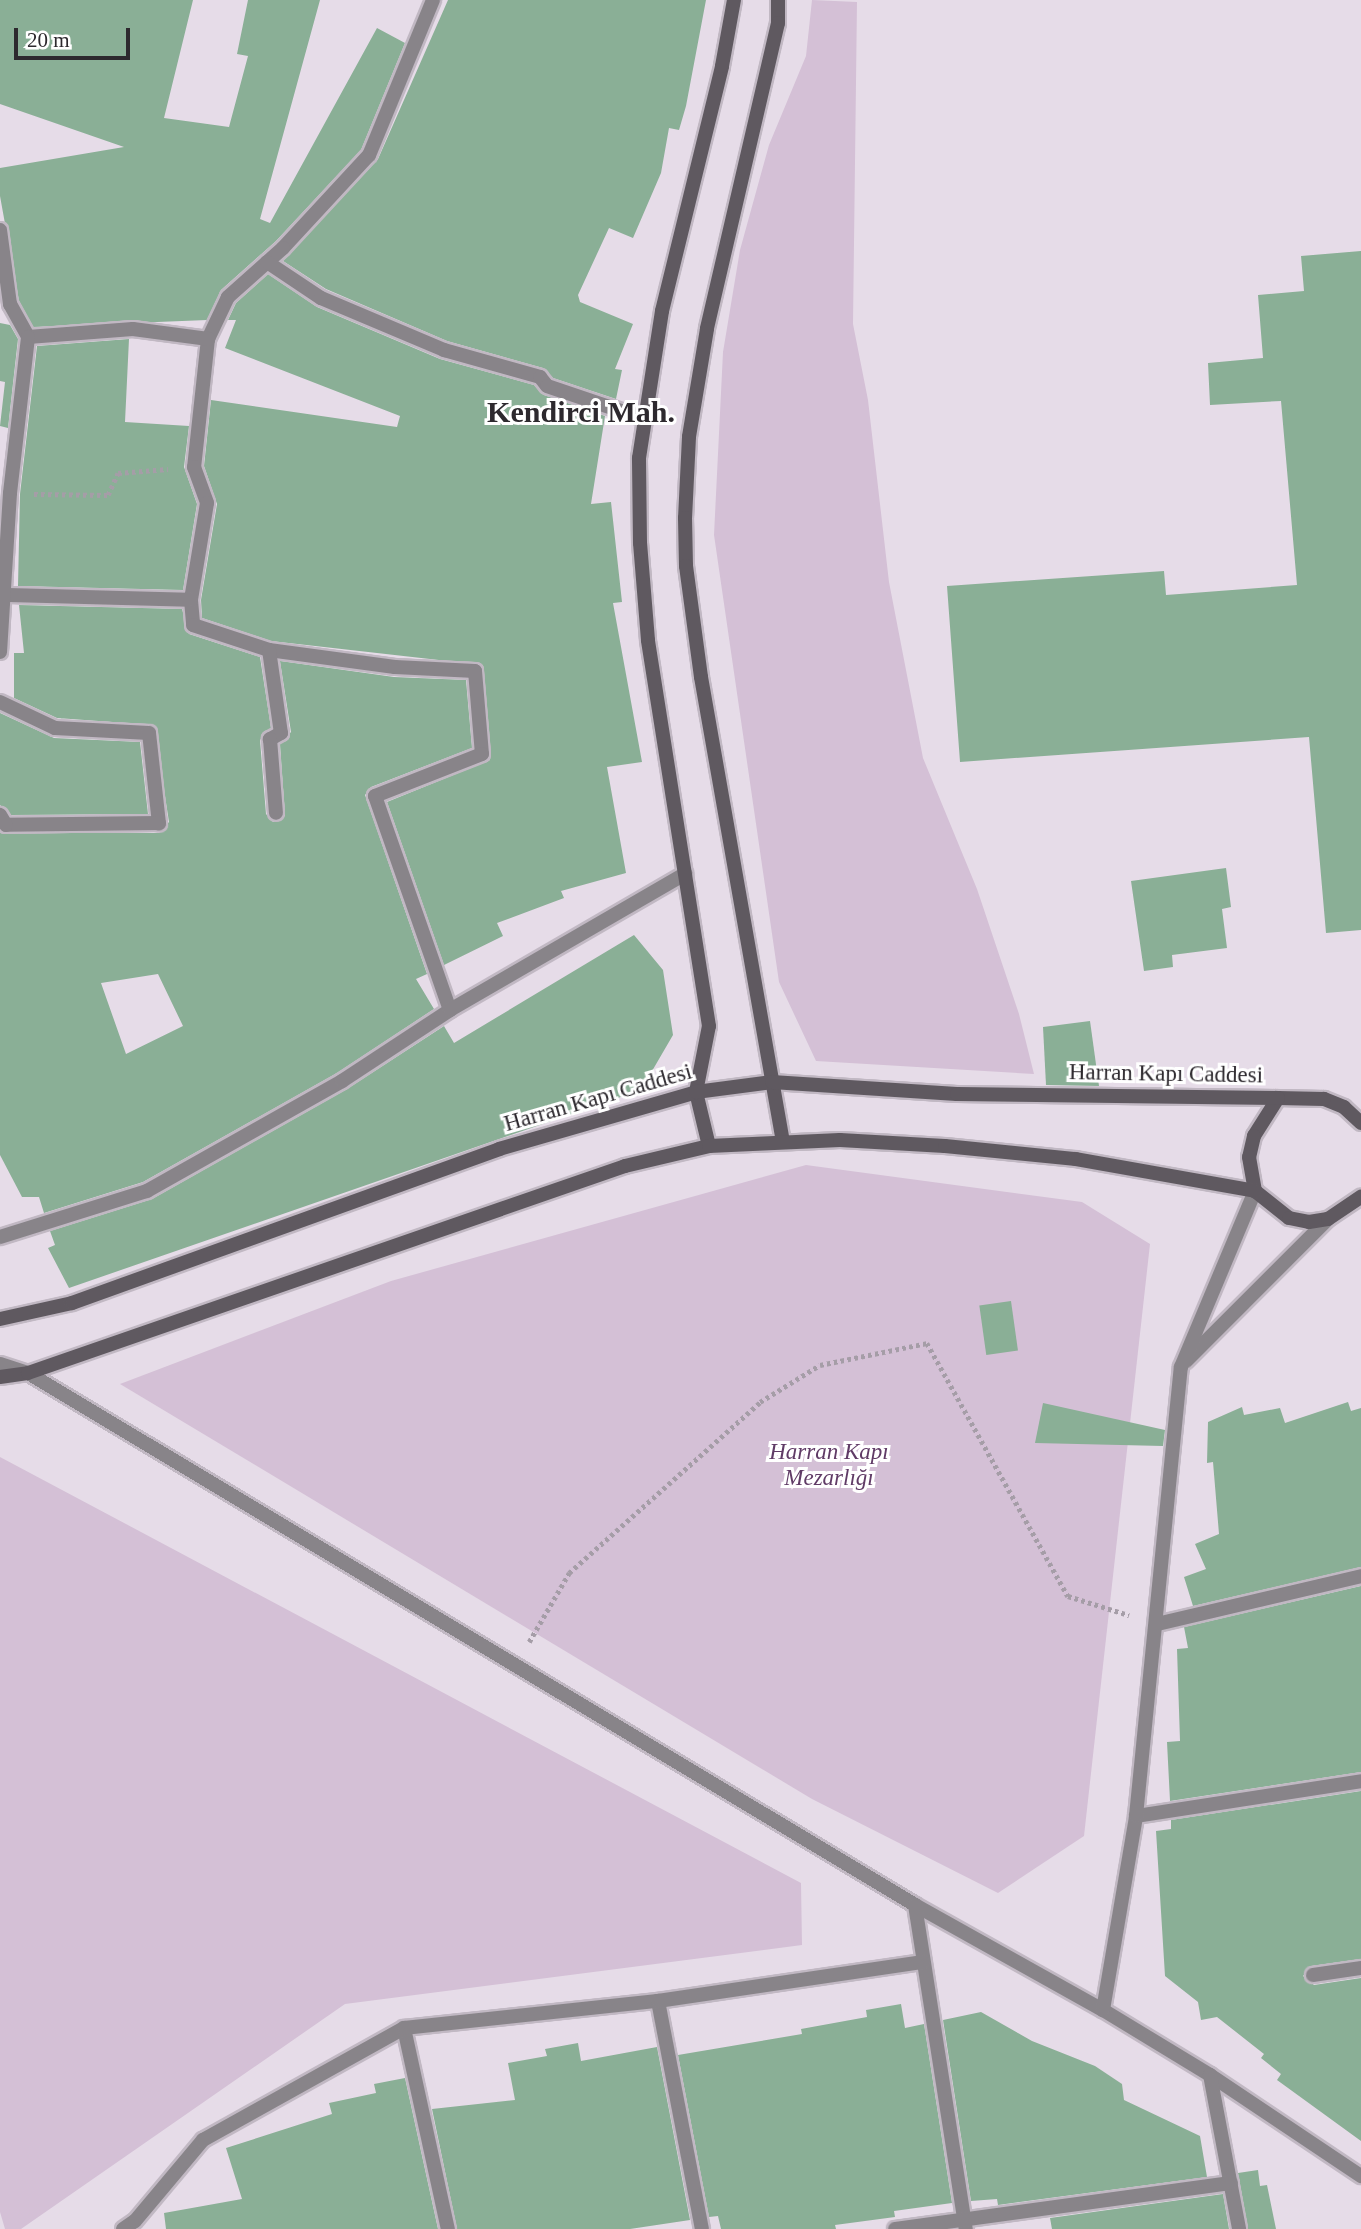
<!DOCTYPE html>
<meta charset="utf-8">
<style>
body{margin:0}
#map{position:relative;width:1361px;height:2229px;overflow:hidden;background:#e6dce8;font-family:Georgia,serif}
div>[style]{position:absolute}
.green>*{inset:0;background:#d4c0d6}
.building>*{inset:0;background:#8aaf96;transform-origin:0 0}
.path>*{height:4.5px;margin-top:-2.25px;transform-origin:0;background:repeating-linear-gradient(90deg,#a59da7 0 3.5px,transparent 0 7px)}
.roads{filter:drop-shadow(2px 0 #c1b8c3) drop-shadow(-2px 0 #c1b8c3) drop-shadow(0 2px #c1b8c3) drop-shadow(0 -2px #c1b8c3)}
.street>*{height:14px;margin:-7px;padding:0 7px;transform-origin:7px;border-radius:7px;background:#888489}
.secondary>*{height:14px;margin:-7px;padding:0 7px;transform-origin:7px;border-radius:7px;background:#5f5960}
span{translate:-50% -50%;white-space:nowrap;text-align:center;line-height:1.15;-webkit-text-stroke:6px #fff;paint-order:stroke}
.street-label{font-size:23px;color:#2d292e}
.park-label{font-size:23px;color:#603b66;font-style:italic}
.district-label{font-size:30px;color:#2d292e;font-weight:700}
.scale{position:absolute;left:14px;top:28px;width:116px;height:32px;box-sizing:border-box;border:4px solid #2d292e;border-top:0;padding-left:9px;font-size:21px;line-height:24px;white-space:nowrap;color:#2d292e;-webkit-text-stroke:5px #fff;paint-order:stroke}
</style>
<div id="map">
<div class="green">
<i style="clip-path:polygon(812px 0,857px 2px,853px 324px,868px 400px,889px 582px,923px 758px,977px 889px,1019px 1014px,1034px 1074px,816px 1061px,779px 982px,714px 535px,723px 352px,740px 250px,769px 145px,806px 56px)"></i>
<i style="clip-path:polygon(806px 1165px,1082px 1202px,1150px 1244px,1084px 1836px,998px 1893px,812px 1799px,120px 1384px,391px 1281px)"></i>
<i style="clip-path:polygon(0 1457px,801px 1883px,802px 1945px,345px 2004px,21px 2229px,5px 2229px,0 2212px)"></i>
</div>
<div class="building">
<i style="clip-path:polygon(0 0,193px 0,164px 118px,229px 127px,248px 56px,237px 54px,248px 0,320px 0,260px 219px,270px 223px,377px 28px,405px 43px,361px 150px,276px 241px,221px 290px,207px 320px,33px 327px,19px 301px,0 196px,0 168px,124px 147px,0 104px)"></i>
<i style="clip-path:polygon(448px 0,706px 0,686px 106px,679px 130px,669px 128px,661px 173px,633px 238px,609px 228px,578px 295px,580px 302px,633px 324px,615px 369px,622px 370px,616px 399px,553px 378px,543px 368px,447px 341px,326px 289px,283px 261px,378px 159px)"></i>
<i style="clip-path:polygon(1361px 251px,1361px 930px,1326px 933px,1309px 737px,960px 762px,947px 586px,1164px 571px,1166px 595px,1297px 585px,1281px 401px,1210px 405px,1208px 363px,1263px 358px,1258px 295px,1304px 291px,1301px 256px)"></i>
<i style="clip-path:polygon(268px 274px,317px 307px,440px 359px,534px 385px,544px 395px,605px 416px,591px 504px,611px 502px,622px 602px,613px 603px,642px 762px,607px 767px,626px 873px,561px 891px,564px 898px,497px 923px,503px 936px,444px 965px,387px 802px,490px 760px,483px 665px,271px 641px,202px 618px,201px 600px,217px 504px,204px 466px,211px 400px,397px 427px,400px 416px,225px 348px,236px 320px,228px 320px,236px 303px)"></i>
<i style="clip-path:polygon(0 323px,10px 325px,18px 339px,8px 428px,0 426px,5px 382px,0 381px)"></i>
<i style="clip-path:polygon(129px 339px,125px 422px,189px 426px,184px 467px,197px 504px,183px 590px,18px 586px,20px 494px,37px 346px)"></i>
<i style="clip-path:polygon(evenodd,19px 605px,182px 609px,189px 634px,260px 657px,271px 728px,260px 740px,266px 814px,273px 822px,285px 816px,280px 744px,291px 732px,280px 661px,394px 677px,466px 680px,472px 748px,371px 787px,365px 795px,427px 974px,416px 979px,434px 1009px,337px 1073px,143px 1182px,44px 1213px,39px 1197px,22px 1197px,0 1155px,0 832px,159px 833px,169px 822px,154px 725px,57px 718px,14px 698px,14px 653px,24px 653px,19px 605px,158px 974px,183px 1026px,126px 1054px,101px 983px,158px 974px)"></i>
<i style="clip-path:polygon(0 713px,54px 738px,140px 742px,148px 814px,11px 815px,0 805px)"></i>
<i style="clip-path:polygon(1226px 868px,1231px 907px,1222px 909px,1227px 948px,1172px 955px,1173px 967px,1144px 971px,1131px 881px)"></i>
<i style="clip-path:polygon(634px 935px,663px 970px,673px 1035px,641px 1090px,69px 1288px,48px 1248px,55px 1245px,50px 1231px,152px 1199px,347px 1089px,444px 1026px,454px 1043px)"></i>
<i style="clip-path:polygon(1090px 1021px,1099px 1086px,1046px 1085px,1043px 1027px)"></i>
<i style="left:1011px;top:1301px;width:50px;height:32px;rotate:82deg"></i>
<i style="clip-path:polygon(1348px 1402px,1351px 1411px,1361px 1408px,1361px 1567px,1193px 1606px,1184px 1577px,1206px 1569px,1195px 1544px,1219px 1534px,1213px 1462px,1207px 1463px,1208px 1422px,1242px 1407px,1244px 1415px,1280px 1408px,1285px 1423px)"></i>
<i style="clip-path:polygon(1043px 1403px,1165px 1430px,1163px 1446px,1035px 1443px)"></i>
<i style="clip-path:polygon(1361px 1586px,1361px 1772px,1170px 1801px,1167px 1742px,1180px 1741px,1177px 1649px,1188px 1648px,1184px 1627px)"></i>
<i style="clip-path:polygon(1361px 1791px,1361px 1959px,1311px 1966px,1303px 1976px,1314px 1985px,1361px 1978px,1361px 2141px,1277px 2080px,1281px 2074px,1261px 2058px,1264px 2054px,1217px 2017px,1201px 2020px,1198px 2002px,1165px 1976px,1156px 1831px,1171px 1829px,1171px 1820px)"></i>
<i style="clip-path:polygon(901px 2004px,905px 2028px,924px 2024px,952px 2203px,894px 2211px,895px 2217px,835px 2225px,836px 2229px,721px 2229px,718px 2216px,709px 2217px,678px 2055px,802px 2034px,801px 2029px,867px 2017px,866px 2010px)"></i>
<i style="clip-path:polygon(981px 2012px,1032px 2041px,1095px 2066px,1122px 2084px,1124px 2100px,1200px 2136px,1207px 2177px,998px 2205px,997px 2199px,971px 2201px,943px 2020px)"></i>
<i style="clip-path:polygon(578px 2043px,581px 2061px,657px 2047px,690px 2220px,630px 2229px,457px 2229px,432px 2109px,515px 2100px,508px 2063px,547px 2056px,545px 2049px)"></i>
<i style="clip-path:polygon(405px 2078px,438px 2229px,166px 2229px,164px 2213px,242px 2199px,226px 2148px,332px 2114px,329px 2103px,376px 2093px,374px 2084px)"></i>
<i style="clip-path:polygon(1258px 2170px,1260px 2186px,1267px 2185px,1276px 2229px,1248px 2229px,1238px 2173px)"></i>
<i style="clip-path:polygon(1223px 2194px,1229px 2229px,1052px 2229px,1050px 2218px)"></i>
</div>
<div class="path">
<i style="left:34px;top:494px;width:74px;rotate:0.8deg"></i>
<i style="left:108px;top:495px;width:24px;rotate:-66deg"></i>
<i style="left:118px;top:473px;width:50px;rotate:-4.6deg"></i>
<i style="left:529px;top:1642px;width:80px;rotate:-59.9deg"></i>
<i style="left:569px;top:1573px;width:256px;rotate:-41.8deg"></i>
<i style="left:760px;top:1402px;width:70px;rotate:-31.7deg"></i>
<i style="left:820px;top:1365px;width:109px;rotate:-11.6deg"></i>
<i style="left:927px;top:1343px;width:290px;rotate:60.9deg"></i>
<i style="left:1068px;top:1596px;width:64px;rotate:17.3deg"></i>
</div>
<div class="roads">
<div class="street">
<i style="left:433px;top:0;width:168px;rotate:112.4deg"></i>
<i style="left:369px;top:155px;width:127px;rotate:132.8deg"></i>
<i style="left:283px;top:248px;width:74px;rotate:138.3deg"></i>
<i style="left:228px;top:297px;width:47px;rotate:115.5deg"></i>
<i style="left:208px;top:339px;width:129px;rotate:96.2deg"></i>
<i style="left:194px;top:467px;width:38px;rotate:70deg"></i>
<i style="left:207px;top:503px;width:98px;rotate:99.4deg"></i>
<i style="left:191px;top:600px;width:25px;rotate:85deg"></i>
<i style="left:193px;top:625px;width:80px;rotate:18.2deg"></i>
<i style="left:269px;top:650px;width:127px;rotate:7.7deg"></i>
<i style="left:395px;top:667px;width:80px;rotate:2.9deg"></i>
<i style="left:475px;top:671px;width:83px;rotate:85.2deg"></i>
<i style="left:482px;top:754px;width:115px;rotate:158.6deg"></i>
<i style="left:375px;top:796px;width:227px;rotate:70.7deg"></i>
<i style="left:0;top:230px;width:75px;rotate:82.3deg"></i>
<i style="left:10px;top:304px;width:38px;rotate:61deg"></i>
<i style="left:28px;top:337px;width:105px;rotate:-4.4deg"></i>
<i style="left:133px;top:329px;width:76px;rotate:7.6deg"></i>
<i style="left:267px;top:262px;width:65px;rotate:33.7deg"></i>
<i style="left:321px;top:298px;width:134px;rotate:22.9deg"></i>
<i style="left:444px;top:350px;width:100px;rotate:15.7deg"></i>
<i style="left:540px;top:377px;width:11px;rotate:52deg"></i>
<i style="left:547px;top:386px;width:103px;rotate:18.6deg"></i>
<i style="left:6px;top:595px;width:185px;rotate:1.5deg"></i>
<i style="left:269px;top:650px;width:84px;rotate:81.8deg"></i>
<i style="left:281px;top:733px;width:13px;rotate:151deg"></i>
<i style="left:270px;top:739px;width:74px;rotate:85.4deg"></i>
<i style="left:0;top:652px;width:159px;rotate:-86.4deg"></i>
<i style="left:10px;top:493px;width:157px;rotate:-83.4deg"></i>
<i style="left:0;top:702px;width:61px;rotate:25.3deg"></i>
<i style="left:55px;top:728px;width:94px;rotate:3deg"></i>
<i style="left:149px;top:733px;width:91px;rotate:83.7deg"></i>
<i style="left:159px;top:823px;width:153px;rotate:179.3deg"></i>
<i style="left:6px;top:825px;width:12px;rotate:-121deg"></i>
<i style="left:0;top:1237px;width:154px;rotate:-17.4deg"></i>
<i style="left:147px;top:1191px;width:224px;rotate:-29.4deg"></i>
<i style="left:342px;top:1081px;width:129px;rotate:-33.3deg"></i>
<i style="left:450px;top:1010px;width:272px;rotate:-30.1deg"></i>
<i style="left:1186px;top:1361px;width:201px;rotate:-45deg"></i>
<i style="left:0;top:1364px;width:29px;rotate:18deg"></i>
<i style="left:28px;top:1373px;width:1034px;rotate:30.95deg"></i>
<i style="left:915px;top:1905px;width:215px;rotate:29.2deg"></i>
<i style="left:1103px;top:2010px;width:125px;rotate:31.3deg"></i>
<i style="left:1210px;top:2075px;width:182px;rotate:33.8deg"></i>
<i style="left:1157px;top:1624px;width:210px;rotate:-13.2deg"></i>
<i style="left:1136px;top:1816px;width:228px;rotate:-8.8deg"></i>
<i style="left:915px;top:1905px;width:328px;rotate:81.1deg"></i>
<i style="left:1313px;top:1975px;width:49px;rotate:-8.3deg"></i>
<i style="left:658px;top:2001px;width:232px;rotate:79.1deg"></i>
<i style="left:1103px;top:2010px;width:197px;rotate:-80.3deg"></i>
<i style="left:1136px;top:1816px;width:451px;rotate:-84.3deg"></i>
<i style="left:1181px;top:1367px;width:191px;rotate:-67.2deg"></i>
<i style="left:404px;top:2028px;width:206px;rotate:77.7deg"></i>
<i style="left:1210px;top:2075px;width:157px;rotate:79.3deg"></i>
<i style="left:123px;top:2229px;width:14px;rotate:-34deg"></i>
<i style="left:135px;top:2221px;width:106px;rotate:-50deg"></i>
<i style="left:203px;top:2140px;width:230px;rotate:-29.1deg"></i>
<i style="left:404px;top:2028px;width:255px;rotate:-6.1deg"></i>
<i style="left:658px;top:2001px;width:268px;rotate:-8.4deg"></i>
<i style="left:895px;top:2229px;width:339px;rotate:-7.8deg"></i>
</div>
<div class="secondary">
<i style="left:778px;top:0;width:23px;rotate:90deg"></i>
<i style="left:778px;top:23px;width:314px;rotate:103.1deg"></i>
<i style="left:707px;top:329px;width:109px;rotate:99.5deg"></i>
<i style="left:689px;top:437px;width:81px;rotate:92.8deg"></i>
<i style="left:685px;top:518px;width:48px;rotate:88.8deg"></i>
<i style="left:686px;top:566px;width:112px;rotate:82.3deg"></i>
<i style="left:701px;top:677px;width:470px;rotate:80deg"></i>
<i style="left:1361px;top:1123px;width:23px;rotate:-137deg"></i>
<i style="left:1344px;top:1107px;width:22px;rotate:-158deg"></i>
<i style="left:1324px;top:1099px;width:46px;rotate:-178.8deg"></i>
<i style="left:1278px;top:1098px;width:45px;rotate:122.3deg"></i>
<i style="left:1254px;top:1136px;width:22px;rotate:103deg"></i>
<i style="left:1249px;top:1157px;width:35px;rotate:80deg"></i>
<i style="left:1255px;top:1191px;width:43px;rotate:38.5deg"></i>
<i style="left:1289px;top:1218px;width:20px;rotate:11deg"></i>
<i style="left:1309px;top:1222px;width:19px;rotate:-9deg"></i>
<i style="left:1328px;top:1219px;width:40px;rotate:-34deg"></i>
<i style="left:709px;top:1146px;width:56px;rotate:-103.5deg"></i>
<i style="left:696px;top:1092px;width:67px;rotate:-78.9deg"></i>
<i style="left:709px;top:1026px;width:391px;rotate:-99deg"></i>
<i style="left:648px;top:640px;width:97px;rotate:-94.7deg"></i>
<i style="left:640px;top:543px;width:85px;rotate:-90.7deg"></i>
<i style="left:639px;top:458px;width:149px;rotate:-81.1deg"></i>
<i style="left:662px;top:311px;width:252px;rotate:-76.2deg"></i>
<i style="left:722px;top:66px;width:67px;rotate:-79.7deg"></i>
<i style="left:0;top:1319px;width:74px;rotate:-12.5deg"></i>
<i style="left:72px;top:1303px;width:454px;rotate:-19.8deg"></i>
<i style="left:499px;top:1149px;width:205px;rotate:-16.1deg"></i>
<i style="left:696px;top:1092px;width:77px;rotate:-7.5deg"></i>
<i style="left:772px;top:1082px;width:185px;rotate:3.7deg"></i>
<i style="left:957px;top:1094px;width:321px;rotate:0.7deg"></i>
<i style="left:0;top:1377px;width:28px;rotate:-8deg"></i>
<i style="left:28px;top:1373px;width:632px;rotate:-19.12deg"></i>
<i style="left:625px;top:1166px;width:86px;rotate:-13.4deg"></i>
<i style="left:709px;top:1146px;width:131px;rotate:-2.6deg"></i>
<i style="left:840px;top:1140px;width:105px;rotate:3.3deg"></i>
<i style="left:945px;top:1146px;width:132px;rotate:5.7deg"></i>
<i style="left:1076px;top:1159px;width:182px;rotate:10.1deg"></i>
</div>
</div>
<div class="street-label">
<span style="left:1166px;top:1074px;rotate:1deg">Harran Kapı Caddesi</span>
<span style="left:598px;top:1098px;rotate:-16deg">Harran Kapı Caddesi</span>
</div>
<div class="park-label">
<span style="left:829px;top:1465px">Harran Kapı<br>Mezarlığı</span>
</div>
<div class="district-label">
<span style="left:581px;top:412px">Kendirci Mah.</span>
</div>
<div class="scale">20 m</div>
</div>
